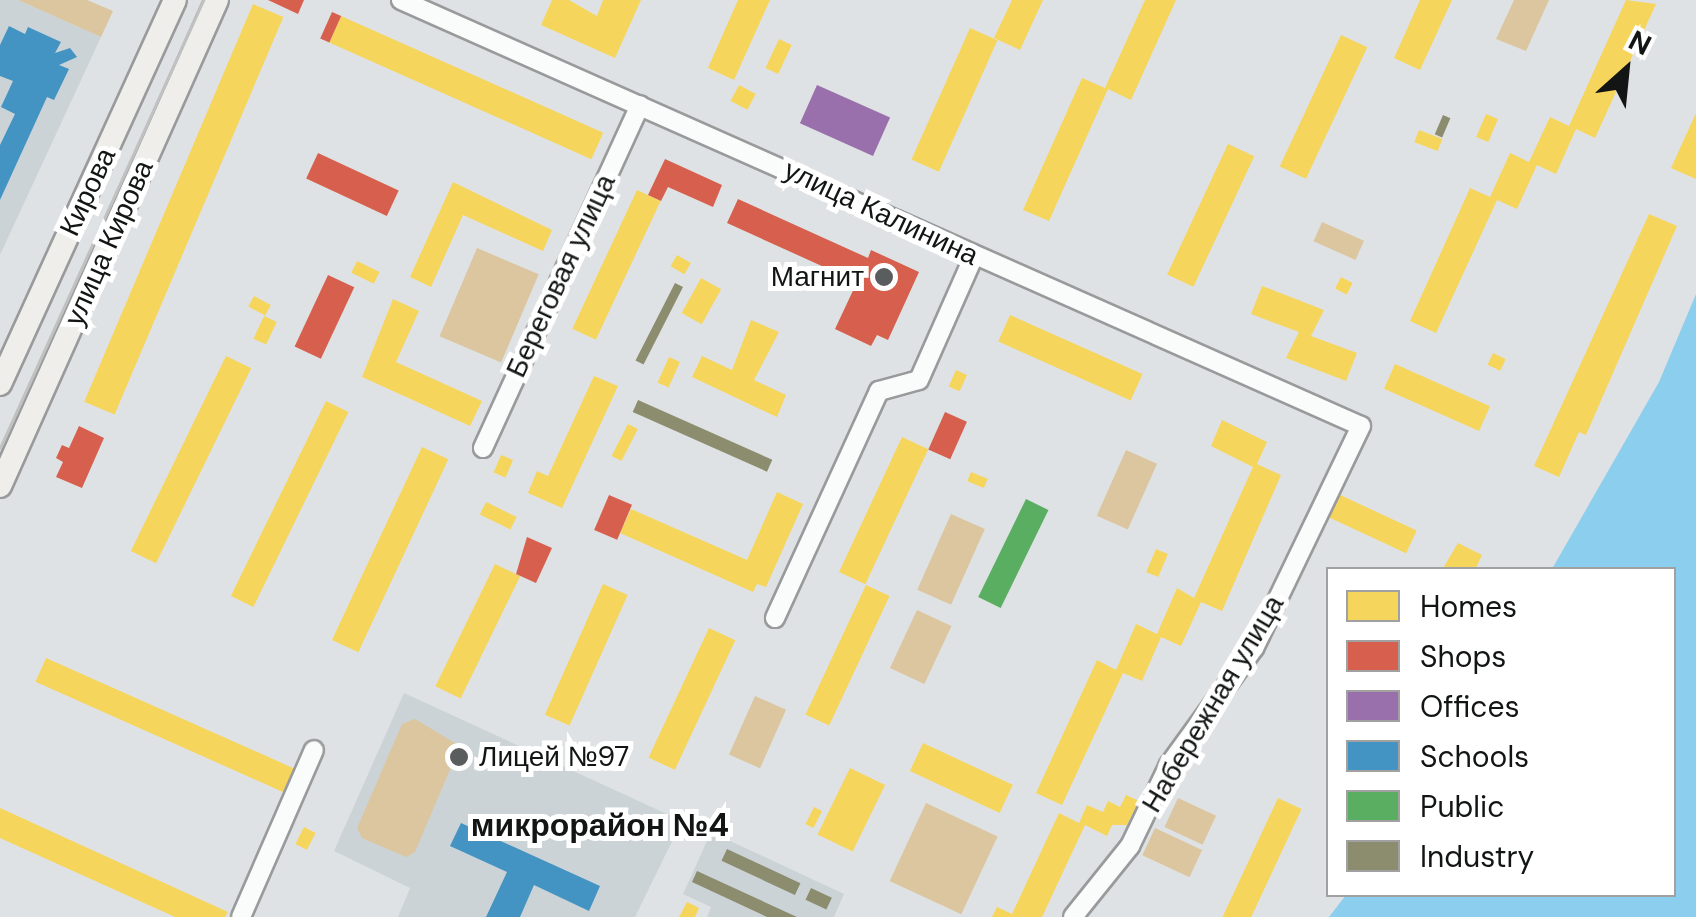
<!DOCTYPE html>
<meta charset="utf-8">
<style>
body{margin:0}
#map{position:relative;width:1696px;height:917px;overflow:hidden;background:#dfe2e4;font-family:"DM Sans",sans-serif}
div>[style]{position:absolute}
.built>*{inset:0;background:#cbd3d7}
.green>*{inset:0;background:#dcc69f;transform-origin:0 0}
.water>*{inset:0;background:#8cceed}
.homes>*{inset:0;background:#f6d55c;transform-origin:0 0}
.shops>*{inset:0;background:#d6604d;transform-origin:0 0}
.offices>*{inset:0;background:#9970ab;transform-origin:0 0}
.schools>*{inset:0;background:#4393c3}
.public>*{inset:0;background:#5aae61;transform-origin:0 0}
.industry>*{inset:0;background:#8c8c6e;transform-origin:0 0}
.roads{filter:drop-shadow(2px 0 #989a9b) drop-shadow(-2px 0 #989a9b) drop-shadow(0 2px #989a9b) drop-shadow(0 -2px #989a9b)}
.minor>*{height:18px;margin:-9px;padding:0 9px;transform-origin:9px;border-radius:9px;background:#fafbfb}
.secondary>*{height:22px;margin:-11px;padding:0 11px;transform-origin:11px;border-radius:11px;background:#efeeeb}
.tram>*{height:2.5px;margin:-1.25px;padding:0 1.25px;transform-origin:1.25px;border-radius:1.25px;background:#c0c1c1}
.dots>*{width:28px;height:28px;translate:-50% -50%;box-sizing:border-box;border:5px solid #fff;border-radius:50%}
span{translate:-50% -50%;white-space:nowrap;text-align:center;line-height:1.15;-webkit-text-stroke:10px #fff;paint-order:stroke}
.street-label{font-size:28px;color:#131515}
.poi-label{font-size:28px;color:#131515}
.right{translate:-100% -50%;text-align:right}
.left{translate:0 -50%;text-align:left}
.quarter-label{font-size:32px;color:#131515;font-weight:700}
.legend{position:absolute;left:1326px;top:567px;width:350px;height:330px;box-sizing:border-box;background:#fff;border:2px solid #a1a1a1;margin:0;padding:12px 18px;list-style:none;font-size:30px;color:#131515}
.legend li{display:flex;align-items:center;gap:20px;height:50px}
.legend b{width:50px;border:2px solid #a1a1a1}
.north{position:absolute;left:1576px;top:20px;width:100px;height:100px;-webkit-text-stroke:8px #fff;paint-order:stroke;rotate:27deg;font-size:28px;font-weight:700;line-height:40px;text-align:center;color:#131515}
.north::after{content:'';display:block;margin:auto;width:35px;height:45px;background:#131515;clip-path:polygon(50% 0,100% 100%,50% 72%,0 100%)}
</style>
<div id="map">
<div class="built">
<i style="clip-path:polygon(0 0,18px 0,101px 37px,0 255px)"></i>
<i style="clip-path:polygon(404px 693px,682px 821px,635px 917px,398px 917px,410px 888px,334px 851px)"></i>
<i style="clip-path:polygon(711px 832px,844px 894px,834px 917px,707px 917px,711px 907px,683px 894px)"></i>
</div>
<div class="green">
<i style="clip-path:polygon(18px 0,87px 0,113px 11px,101px 37px)"></i>
<i style="clip-path:polygon(1514px 0,1549px 0,1526px 51px,1496px 39px)"></i>
<i style="left:1322px;top:222px;width:46px;height:21px;rotate:24deg"></i>
<i style="left:477px;top:248px;width:67px;height:96px;rotate:23deg"></i>
<i style="left:1126px;top:450px;width:34px;height:72px;rotate:24deg"></i>
<i style="left:951px;top:514px;width:37px;height:83px;rotate:24deg"></i>
<i style="left:917px;top:610px;width:38px;height:64px;rotate:25deg"></i>
<i style="left:755px;top:696px;width:34px;height:64px;rotate:24deg"></i>
<i style="clip-path:polygon(415px 719px,460px 746px,415px 852px,406px 857px,362px 838px,357px 828px,402px 724px)"></i>
<i style="left:1178px;top:798px;width:42px;height:32px;rotate:25deg"></i>
<i style="left:926px;top:803px;width:79px;height:86px;rotate:25deg"></i>
<i style="left:1155px;top:828px;width:52px;height:30px;rotate:25deg"></i>
</div>
<div class="water">
<i style="clip-path:polygon(1696px 294px,1696px 917px,1329px 917px,1346px 895px,1674px 894px,1674px 570px,1552px 569px,1659px 382px)"></i>
</div>
<div class="homes">
<i style="clip-path:polygon(552px 0,569px 0,597px 16px,603px 0,641px 0,615px 58px,541px 25px)"></i>
<i style="clip-path:polygon(738px 0,770px 0,734px 80px,708px 68px)"></i>
<i style="clip-path:polygon(1012px 0,1043px 0,1020px 50px,994px 38px)"></i>
<i style="clip-path:polygon(1145px 0,1176px 0,1131px 100px,1108px 89px,1049px 221px,1023px 210px,1082px 78px,1105px 88px)"></i>
<i style="clip-path:polygon(1420px 0,1452px 0,1420px 70px,1394px 58px)"></i>
<i style="clip-path:polygon(1626px 0,1656px 4px,1595px 138px,1576px 129px,1556px 174px,1537px 165px,1517px 209px,1497px 200px,1436px 333px,1410px 321px,1470px 188px,1490px 197px,1510px 153px,1529px 162px,1550px 117px,1569px 126px)"></i>
<i style="left:253px;top:4px;width:33px;height:432px;rotate:23deg"></i>
<i style="left:341px;top:16px;width:287px;height:29px;rotate:24deg"></i>
<i style="left:970px;top:28px;width:30px;height:144px;rotate:24deg"></i>
<i style="left:1341px;top:35px;width:29px;height:145px;rotate:25deg"></i>
<i style="left:779px;top:39px;width:14px;height:32px;rotate:25deg"></i>
<i style="left:739px;top:85px;width:19px;height:18px;rotate:28deg"></i>
<i style="clip-path:polygon(1696px 113px,1696px 179px,1671px 168px)"></i>
<i style="left:1486px;top:114px;width:13px;height:25px;rotate:23deg"></i>
<i style="left:1419px;top:130px;width:25px;height:13px;rotate:21deg"></i>
<i style="left:1228px;top:144px;width:29px;height:144px;rotate:25deg"></i>
<i style="clip-path:polygon(453px 182px,552px 230px,543px 251px,463px 215px,431px 287px,410px 277px)"></i>
<i style="left:637px;top:190px;width:26px;height:153px;rotate:25deg"></i>
<i style="clip-path:polygon(1649px 214px,1677px 226px,1586px 435px,1579px 432px,1559px 477px,1534px 466px)"></i>
<i style="left:677px;top:255px;width:16px;height:13px;rotate:30deg"></i>
<i style="left:357px;top:261px;width:25px;height:13px;rotate:26deg"></i>
<i style="left:1341px;top:277px;width:13px;height:13px;rotate:27deg"></i>
<i style="left:701px;top:278px;width:23px;height:40px;rotate:29deg"></i>
<i style="clip-path:polygon(1262px 286px,1324px 310px,1311px 336px,1357px 353px,1346px 381px,1286px 358px,1299px 332px,1251px 314px)"></i>
<i style="left:254px;top:296px;width:19px;height:12px;rotate:28deg"></i>
<i style="clip-path:polygon(393px 299px,419px 311px,396px 362px,482px 401px,470px 426px,362px 377px)"></i>
<i style="left:1010px;top:315px;width:145px;height:29px;rotate:24deg"></i>
<i style="left:264px;top:316px;width:14px;height:25px;rotate:25deg"></i>
<i style="clip-path:polygon(751px 320px,779px 332px,754px 380px,786px 395px,777px 417px,692px 377px,702px 356px,732px 370px)"></i>
<i style="left:1493px;top:353px;width:14px;height:13px;rotate:25deg"></i>
<i style="left:226px;top:356px;width:28px;height:217px;rotate:26deg"></i>
<i style="left:669px;top:357px;width:12px;height:28px;rotate:24deg"></i>
<i style="left:1395px;top:364px;width:104px;height:27px;rotate:24deg"></i>
<i style="left:956px;top:370px;width:12px;height:18px;rotate:24deg"></i>
<i style="clip-path:polygon(594px 376px,618px 386px,562px 508px,528px 493px,537px 471px,548px 476px)"></i>
<i style="left:326px;top:401px;width:25px;height:217px;rotate:26deg"></i>
<i style="clip-path:polygon(1222px 420px,1267px 442px,1257px 464px,1281px 475px,1222px 611px,1201px 602px,1181px 646px,1161px 637px,1142px 681px,1123px 673px,1062px 805px,1036px 793px,1097px 660px,1116px 670px,1136px 624px,1157px 634px,1177px 588px,1194px 598px,1253px 467px,1211px 446px)"></i>
<i style="left:628px;top:424px;width:11px;height:36px;rotate:27deg"></i>
<i style="left:902px;top:437px;width:29px;height:149px;rotate:25deg"></i>
<i style="left:422px;top:447px;width:29px;height:213px;rotate:25deg"></i>
<i style="left:501px;top:455px;width:13px;height:19px;rotate:23deg"></i>
<i style="left:971px;top:472px;width:18px;height:10px;rotate:22deg"></i>
<i style="clip-path:polygon(777px 492px,803px 504px,766px 587px,757px 584px,753px 592px,620px 533px,631px 509px,747px 560px)"></i>
<i style="left:1336px;top:493px;width:89px;height:25px;rotate:25deg"></i>
<i style="left:486px;top:502px;width:34px;height:14px;rotate:26deg"></i>
<i style="clip-path:polygon(1458px 543px,1482px 555px,1475px 570px,1442px 570px)"></i>
<i style="left:1156px;top:549px;width:13px;height:25px;rotate:23deg"></i>
<i style="left:495px;top:564px;width:28px;height:136px;rotate:26deg"></i>
<i style="left:603px;top:584px;width:27px;height:143px;rotate:24deg"></i>
<i style="left:866px;top:585px;width:26px;height:143px;rotate:25deg"></i>
<i style="left:709px;top:628px;width:29px;height:143px;rotate:25deg"></i>
<i style="left:46px;top:658px;width:272px;height:26px;rotate:24deg"></i>
<i style="left:923px;top:743px;width:99px;height:31px;rotate:25deg"></i>
<i style="left:850px;top:768px;width:39px;height:74px;rotate:26deg"></i>
<i style="clip-path:polygon(1126px 795px,1139px 801px,1127px 825px,1112px 825px,1107px 836px,1085px 825px,1042px 917px,992px 917px,997px 907px,1012px 914px,1059px 813px,1079px 823px,1087px 805px,1103px 812px,1108px 801px,1120px 807px)"></i>
<i style="left:1278px;top:798px;width:26px;height:131px;rotate:25deg"></i>
<i style="left:814px;top:807px;width:9px;height:19px;rotate:27deg"></i>
<i style="clip-path:polygon(0 808px,228px 912px,225px 917px,175px 917px,0 838px)"></i>
<i style="left:304px;top:827px;width:13px;height:19px;rotate:27deg"></i>
<i style="clip-path:polygon(687px 902px,699px 908px,695px 917px,679px 917px)"></i>
</div>
<div class="shops">
<i style="clip-path:polygon(268px 0,304px 0,298px 14px)"></i>
<i style="left:332px;top:12px;width:10px;height:29px;rotate:24deg"></i>
<i style="left:318px;top:153px;width:89px;height:28px;rotate:25deg"></i>
<i style="clip-path:polygon(665px 159px,722px 185px,713px 207px,668px 187px,661px 201px,648px 195px)"></i>
<i style="clip-path:polygon(738px 199px,868px 258px,871px 250px,919px 272px,888px 340px,877px 335px,871px 346px,835px 329px,857px 282px,727px 223px)"></i>
<i style="left:328px;top:275px;width:29px;height:79px;rotate:25deg"></i>
<i style="left:945px;top:412px;width:24px;height:41px;rotate:24deg"></i>
<i style="clip-path:polygon(79px 426px,104px 438px,82px 488px,56px 477px,63px 462px,56px 458px,62px 445px,69px 448px)"></i>
<i style="left:609px;top:495px;width:25px;height:38px;rotate:23deg"></i>
<i style="clip-path:polygon(527px 537px,552px 548px,536px 583px,516px 574px)"></i>
</div>
<div class="offices">
<i style="left:817px;top:85px;width:80px;height:42px;rotate:24deg"></i>
</div>
<div class="schools">
<i style="clip-path:polygon(9px 26px,25px 34px,28px 27px,61px 42px,55px 53px,70px 48px,77px 57px,59px 65px,69px 69px,54px 100px,47px 97px,0 200px,0 145px,15px 114px,1px 107px,13px 81px,0 76px,0 45px)"></i>
<i style="clip-path:polygon(461px 823px,600px 886px,589px 911px,534px 885px,520px 917px,486px 917px,507px 872px,450px 846px)"></i>
</div>
<div class="public">
<i style="left:1026px;top:499px;width:25px;height:109px;rotate:26deg"></i>
</div>
<div class="industry">
<i style="left:1443px;top:115px;width:8px;height:21px;rotate:23deg"></i>
<i style="left:675px;top:283px;width:9px;height:87px;rotate:27deg"></i>
<i style="left:638px;top:400px;width:147px;height:13px;rotate:24deg"></i>
<i style="left:727px;top:849px;width:81px;height:13px;rotate:25deg"></i>
<i style="clip-path:polygon(697px 871px,797px 917px,767px 917px,692px 882px)"></i>
<i style="left:811px;top:888px;width:23px;height:13px;rotate:25deg"></i>
</div>
<div class="roads">
<div class="minor">
<i style="left:401px;top:0;width:1050px;rotate:23.93deg"></i>
<i style="left:1361px;top:426px;width:246px;rotate:115.7deg"></i>
<i style="left:1254px;top:648px;width:145px;rotate:126deg"></i>
<i style="left:1169px;top:765px;width:90px;rotate:115.7deg"></i>
<i style="left:1130px;top:846px;width:91px;rotate:128.8deg"></i>
<i style="left:483px;top:448px;width:377px;rotate:-65.4deg"></i>
<i style="left:775px;top:618px;width:250px;rotate:-65.4deg"></i>
<i style="left:879px;top:391px;width:41px;rotate:-15.4deg"></i>
<i style="left:919px;top:380px;width:136px;rotate:-66.1deg"></i>
<i style="left:241px;top:917px;width:182px;rotate:-66.4deg"></i>
</div>
<div class="secondary">
<i style="left:0;top:384px;width:422px;rotate:-65.5deg"></i>
<i style="left:0;top:486px;width:532px;rotate:-65.94deg"></i>
</div>
</div>
<div class="tram">
<i style="left:0;top:448px;width:492px;rotate:-65.6deg"></i>
</div>
<div class="dots">
<i style="left:884px;top:277px;background:#5a5d5d"></i>
<i style="left:459px;top:757px;background:#5a5d5d"></i>
</div>
<div class="street-label">
<span style="left:88px;top:192px;rotate:-65deg">Кирова</span>
<span style="left:881px;top:213px;rotate:25deg">улица Калинина</span>
<span style="left:109px;top:243px;rotate:-66deg">улица Кирова</span>
<span style="left:561px;top:276px;rotate:-65deg">Береговая улица</span>
<span style="left:1213px;top:704px;rotate:-59deg">Набережная улица</span>
</div>
<div class="poi-label">
<span class="right" style="left:864px;top:277px">Магнит</span>
<span class="left" style="left:479px;top:757px">Лицей №97</span>
</div>
<div class="quarter-label">
<span style="left:600px;top:825px">микрорайон №4</span>
</div>
<ul class="legend">
<li><b style="height:28px;background:#f6d55c"></b>Homes</li>
<li><b style="height:28px;background:#d6604d"></b>Shops</li>
<li><b style="height:28px;background:#9970ab"></b>Offices</li>
<li><b style="height:28px;background:#4393c3"></b>Schools</li>
<li><b style="height:28px;background:#5aae61"></b>Public</li>
<li><b style="height:28px;background:#8c8c6e"></b>Industry</li>
</ul>
<div class="north">N</div>
</div>
